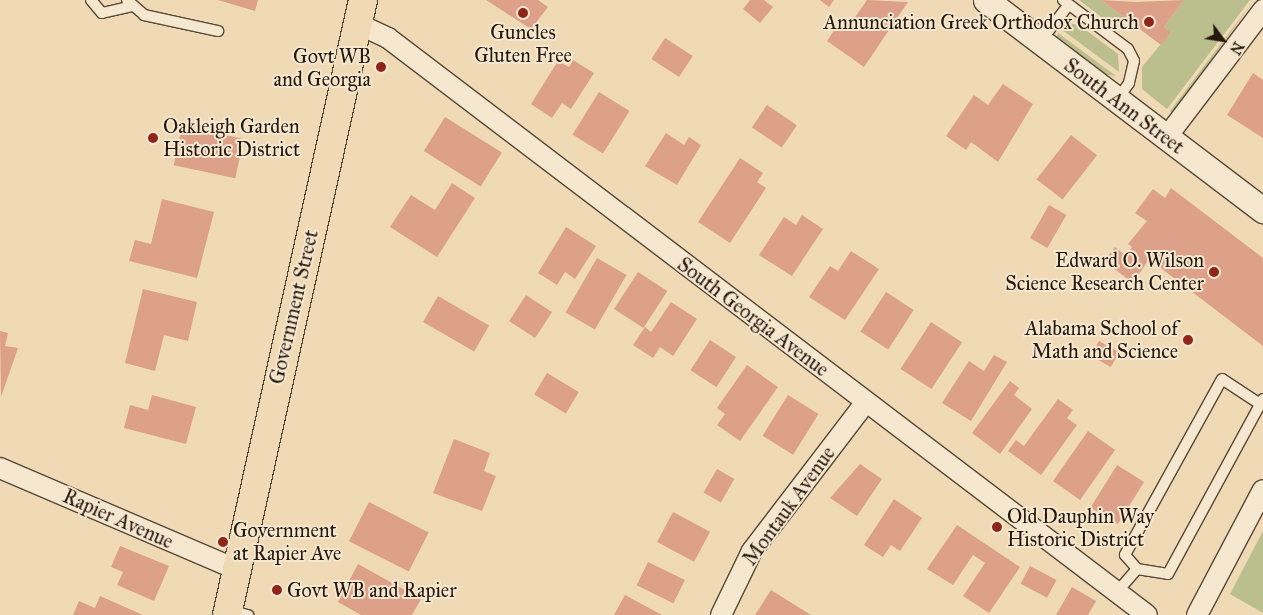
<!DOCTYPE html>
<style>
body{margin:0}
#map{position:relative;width:1263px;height:615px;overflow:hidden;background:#f0dab6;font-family:"IM FELL Great Primer",serif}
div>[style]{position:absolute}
.green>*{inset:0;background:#bbbf8d}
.building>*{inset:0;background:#dca188;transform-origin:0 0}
.roads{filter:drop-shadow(1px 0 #584836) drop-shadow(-1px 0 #584836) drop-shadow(0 1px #584836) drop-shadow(0 -1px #584836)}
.service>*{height:10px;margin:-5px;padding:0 5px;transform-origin:5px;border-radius:5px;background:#f5e7d0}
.minor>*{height:20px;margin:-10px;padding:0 10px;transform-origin:10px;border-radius:10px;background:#f5e7d0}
.tertiary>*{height:25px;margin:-12.5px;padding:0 12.5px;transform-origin:12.5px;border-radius:12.5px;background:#f5e7d0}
.primary>*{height:28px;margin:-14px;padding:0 14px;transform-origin:14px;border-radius:14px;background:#f0dab6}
.dots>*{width:14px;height:14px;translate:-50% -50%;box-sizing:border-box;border:2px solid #f5e7d0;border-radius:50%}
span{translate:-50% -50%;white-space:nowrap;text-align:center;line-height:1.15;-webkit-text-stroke:4px #f5e7d0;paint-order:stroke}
.poi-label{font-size:20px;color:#26180c}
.right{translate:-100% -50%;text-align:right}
.left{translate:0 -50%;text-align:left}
.street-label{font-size:20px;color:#26180c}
.north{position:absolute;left:1198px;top:15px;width:50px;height:50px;-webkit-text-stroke:4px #f5e7d0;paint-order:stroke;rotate:121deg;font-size:14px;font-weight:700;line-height:20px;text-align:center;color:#26180c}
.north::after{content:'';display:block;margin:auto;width:18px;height:22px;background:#26180c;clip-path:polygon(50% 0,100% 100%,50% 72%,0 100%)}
</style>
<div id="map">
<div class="green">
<i style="clip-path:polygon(1079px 0,1101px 0,1125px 18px,1117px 29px)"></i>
<i style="clip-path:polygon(1184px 0,1250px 0,1167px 109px,1142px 89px,1142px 67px,1171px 32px,1164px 27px)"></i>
<i style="clip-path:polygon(1254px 0,1173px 113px,1170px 111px)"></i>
<i style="clip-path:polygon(1068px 23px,1079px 25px,1118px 54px,1119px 72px,1061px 29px)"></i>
<i style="clip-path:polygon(1058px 33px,1116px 76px,1103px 74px,1056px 39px)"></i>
<i style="clip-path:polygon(1263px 531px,1263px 613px,1230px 594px)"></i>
</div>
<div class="building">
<i style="clip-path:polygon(218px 0,258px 0,255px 11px)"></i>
<i style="clip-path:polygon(486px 0,538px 0,548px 7px,531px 29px)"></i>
<i style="clip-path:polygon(750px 0,764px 0,773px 7px,760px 23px,743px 9px)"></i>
<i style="clip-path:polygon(820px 0,834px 0,829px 7px)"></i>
<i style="clip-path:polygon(867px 0,908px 2px,864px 67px,827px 41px,843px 17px,851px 23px)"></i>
<i style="clip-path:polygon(1101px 0,1136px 2px,1184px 0,1164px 27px,1171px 32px,1161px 45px)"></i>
<i style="left:665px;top:38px;width:33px;height:25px;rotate:33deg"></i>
<i style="clip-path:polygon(573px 60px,594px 73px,571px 109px,562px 103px,552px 118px,531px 104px,558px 61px,569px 67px)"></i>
<i style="clip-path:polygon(1253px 73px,1263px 80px,1263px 138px,1227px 115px)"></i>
<i style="clip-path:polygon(1003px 84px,1033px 104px,998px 162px,971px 142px,966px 150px,946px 136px,974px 95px,988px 105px)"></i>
<i style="left:599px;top:92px;width:36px;height:50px;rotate:32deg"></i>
<i style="left:767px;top:105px;width:36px;height:27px;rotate:34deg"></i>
<i style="left:445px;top:117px;width:67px;height:40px;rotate:32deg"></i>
<i style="left:182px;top:126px;width:63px;height:40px;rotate:12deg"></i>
<i style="clip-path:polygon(666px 133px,684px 145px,689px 137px,701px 145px,677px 185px,645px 166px)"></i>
<i style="left:1071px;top:135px;width:33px;height:56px;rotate:38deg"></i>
<i style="clip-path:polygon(740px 158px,763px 173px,757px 182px,766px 188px,730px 243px,698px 222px)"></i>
<i style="clip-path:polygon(452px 183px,475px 198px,437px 257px,390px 227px,411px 195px,435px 210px)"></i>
<i style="clip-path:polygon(1171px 188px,1263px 258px,1263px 346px,1149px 259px,1133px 283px,1104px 261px,1115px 247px,1126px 256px,1132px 247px,1128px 244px,1147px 221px,1135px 213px,1153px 189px,1165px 198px)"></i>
<i style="clip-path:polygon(162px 199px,214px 212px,197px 278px,129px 261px,135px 240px,151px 244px)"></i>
<i style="left:1049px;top:205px;width:20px;height:38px;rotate:30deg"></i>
<i style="clip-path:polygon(802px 215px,823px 229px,792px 276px,759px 255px,784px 217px,796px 225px)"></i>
<i style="clip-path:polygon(566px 227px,596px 246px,575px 279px,565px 272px,557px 285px,538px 273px)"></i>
<i style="clip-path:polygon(851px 251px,879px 269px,845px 320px,809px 297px,830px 266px,838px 271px)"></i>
<i style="left:597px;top:258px;width:34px;height:63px;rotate:30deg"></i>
<i style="left:638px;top:272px;width:35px;height:44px;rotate:33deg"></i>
<i style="clip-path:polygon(143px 289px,197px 302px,188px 341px,164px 335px,155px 371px,125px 363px)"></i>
<i style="left:886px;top:292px;width:33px;height:47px;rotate:33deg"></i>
<i style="left:526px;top:295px;width:31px;height:31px;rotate:33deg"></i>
<i style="left:438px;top:296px;width:59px;height:30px;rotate:30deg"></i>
<i style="clip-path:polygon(671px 302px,697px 319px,673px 356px,660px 347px,653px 358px,633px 345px,645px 327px,651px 332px)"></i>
<i style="left:931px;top:322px;width:37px;height:56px;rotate:33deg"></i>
<i style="clip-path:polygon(0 331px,8px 333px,5px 346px,18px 348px,1px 397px)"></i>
<i style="left:710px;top:340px;width:31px;height:36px;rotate:33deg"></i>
<i style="left:1099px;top:341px;width:23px;height:17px;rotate:29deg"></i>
<i style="clip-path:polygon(994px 355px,1007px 362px,971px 421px,942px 403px,969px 361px,984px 371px)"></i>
<i style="clip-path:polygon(747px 365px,778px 387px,740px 441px,717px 425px,725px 414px,717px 408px)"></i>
<i style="left:547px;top:373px;width:37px;height:25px;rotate:31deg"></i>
<i style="clip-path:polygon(1010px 381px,1019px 388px,1014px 395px,1032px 409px,1000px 454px,972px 433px)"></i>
<i style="clip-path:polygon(152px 395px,196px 407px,186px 444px,124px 428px,130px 405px,148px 410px)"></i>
<i style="left:788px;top:395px;width:36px;height:48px;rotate:32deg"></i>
<i style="clip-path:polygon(1058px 399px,1073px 410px,1067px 418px,1077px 425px,1041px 475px,1008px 451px,1016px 440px,1024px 446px)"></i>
<i style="left:1088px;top:431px;width:33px;height:61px;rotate:35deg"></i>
<i style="clip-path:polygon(454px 439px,490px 453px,484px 471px,496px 476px,482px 511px,433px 493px)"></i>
<i style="clip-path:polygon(860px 464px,882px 479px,857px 516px,830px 498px)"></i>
<i style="left:1117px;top:465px;width:32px;height:50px;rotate:32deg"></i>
<i style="left:717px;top:469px;width:20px;height:27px;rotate:30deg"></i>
<i style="clip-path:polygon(894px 499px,922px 518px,900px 551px,891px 545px,883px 557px,864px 545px)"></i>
<i style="left:369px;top:502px;width:67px;height:44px;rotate:27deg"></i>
<i style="left:673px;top:512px;width:42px;height:34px;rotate:28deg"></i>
<i style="clip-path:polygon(957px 525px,1020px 567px,989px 613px,963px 596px,985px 563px,973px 555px,953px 585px,927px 569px)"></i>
<i style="clip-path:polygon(120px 546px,169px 566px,154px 601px,117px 585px,123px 572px,111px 567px)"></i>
<i style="left:648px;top:562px;width:41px;height:26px;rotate:26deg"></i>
<i style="clip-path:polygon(358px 564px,421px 599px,412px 615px,361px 615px,338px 602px)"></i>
<i style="left:1030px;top:566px;width:30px;height:20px;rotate:28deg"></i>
<i style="clip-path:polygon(1072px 587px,1096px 601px,1088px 615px,1056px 615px)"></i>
<i style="clip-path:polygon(771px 590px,811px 615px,755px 615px)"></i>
<i style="clip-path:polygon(625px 595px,662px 615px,614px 615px)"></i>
<i style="clip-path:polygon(100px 596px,143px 615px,73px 615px,79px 601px,95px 608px)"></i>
</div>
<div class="roads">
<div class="service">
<i style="left:91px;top:0;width:17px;rotate:50deg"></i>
<i style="left:102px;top:13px;width:32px;rotate:-13deg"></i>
<i style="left:127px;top:0;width:23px;rotate:41deg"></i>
<i style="left:144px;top:15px;width:76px;rotate:12.2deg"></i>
<i style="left:1063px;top:0;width:81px;rotate:37deg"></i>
<i style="left:1128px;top:49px;width:13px;rotate:63deg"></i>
<i style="left:1134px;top:61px;width:23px;rotate:103deg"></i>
<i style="left:1129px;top:83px;width:21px;rotate:125deg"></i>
<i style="left:1040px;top:42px;width:44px;rotate:-52.4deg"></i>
<i style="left:1260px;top:404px;width:45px;rotate:-146.7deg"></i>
<i style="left:1222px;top:379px;width:201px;rotate:118.9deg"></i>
<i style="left:1125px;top:555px;width:18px;rotate:49deg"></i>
<i style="left:1137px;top:569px;width:31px;rotate:9deg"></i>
<i style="left:1168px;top:574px;width:199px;rotate:-61.5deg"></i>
<i style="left:1117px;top:592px;width:30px;rotate:-49deg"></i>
<i style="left:229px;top:610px;width:20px;rotate:15deg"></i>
</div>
<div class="minor">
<i style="left:358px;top:24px;width:33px;rotate:25deg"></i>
<i style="left:388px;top:38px;width:953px;rotate:37.24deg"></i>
<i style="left:1166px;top:138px;width:161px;rotate:-52.8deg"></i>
<i style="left:0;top:468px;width:257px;rotate:23.2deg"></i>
<i style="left:721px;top:615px;width:71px;rotate:-64.2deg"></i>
<i style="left:752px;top:551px;width:186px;rotate:-52.6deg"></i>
<i style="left:1197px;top:615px;width:141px;rotate:-62.2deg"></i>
</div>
<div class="tertiary">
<i style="left:986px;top:0;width:348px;rotate:37.2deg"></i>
</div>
<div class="primary">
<i style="left:227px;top:615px;width:630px;rotate:-77.53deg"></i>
</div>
</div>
<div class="dots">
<i style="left:523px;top:13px;background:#8f2418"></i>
<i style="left:1149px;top:22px;background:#8f2418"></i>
<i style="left:381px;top:67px;background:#8f2418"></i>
<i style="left:153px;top:138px;background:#8f2418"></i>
<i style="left:1214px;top:272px;background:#8f2418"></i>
<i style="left:1188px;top:340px;background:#8f2418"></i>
<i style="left:997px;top:527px;background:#8f2418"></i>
<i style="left:223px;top:542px;background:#8f2418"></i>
<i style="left:277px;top:590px;background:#8f2418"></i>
</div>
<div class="poi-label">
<span class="right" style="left:1139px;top:22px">Annunciation Greek Orthodox Church</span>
<span style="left:523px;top:44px">Guncles<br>Gluten Free</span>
<span class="right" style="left:371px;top:68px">Govt WB<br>and Georgia</span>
<span class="left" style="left:163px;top:138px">Oakleigh Garden<br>Historic District</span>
<span class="right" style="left:1204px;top:272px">Edward O. Wilson<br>Science Research Center</span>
<span class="right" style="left:1178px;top:340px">Alabama School of<br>Math and Science</span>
<span class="left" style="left:1007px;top:528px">Old Dauphin Way<br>Historic District</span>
<span class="left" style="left:233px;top:542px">Government<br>at Rapier Ave</span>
<span class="left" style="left:287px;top:590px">Govt WB and Rapier</span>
</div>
<div class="street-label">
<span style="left:1124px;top:106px;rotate:37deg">South Ann Street</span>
<span style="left:294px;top:307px;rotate:-77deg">Government Street</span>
<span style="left:753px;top:317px;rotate:37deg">South Georgia Avenue</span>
<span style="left:789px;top:506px;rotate:-54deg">Montauk Avenue</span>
<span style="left:118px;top:519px;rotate:24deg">Rapier Avenue</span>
</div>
<div class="north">N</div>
</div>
